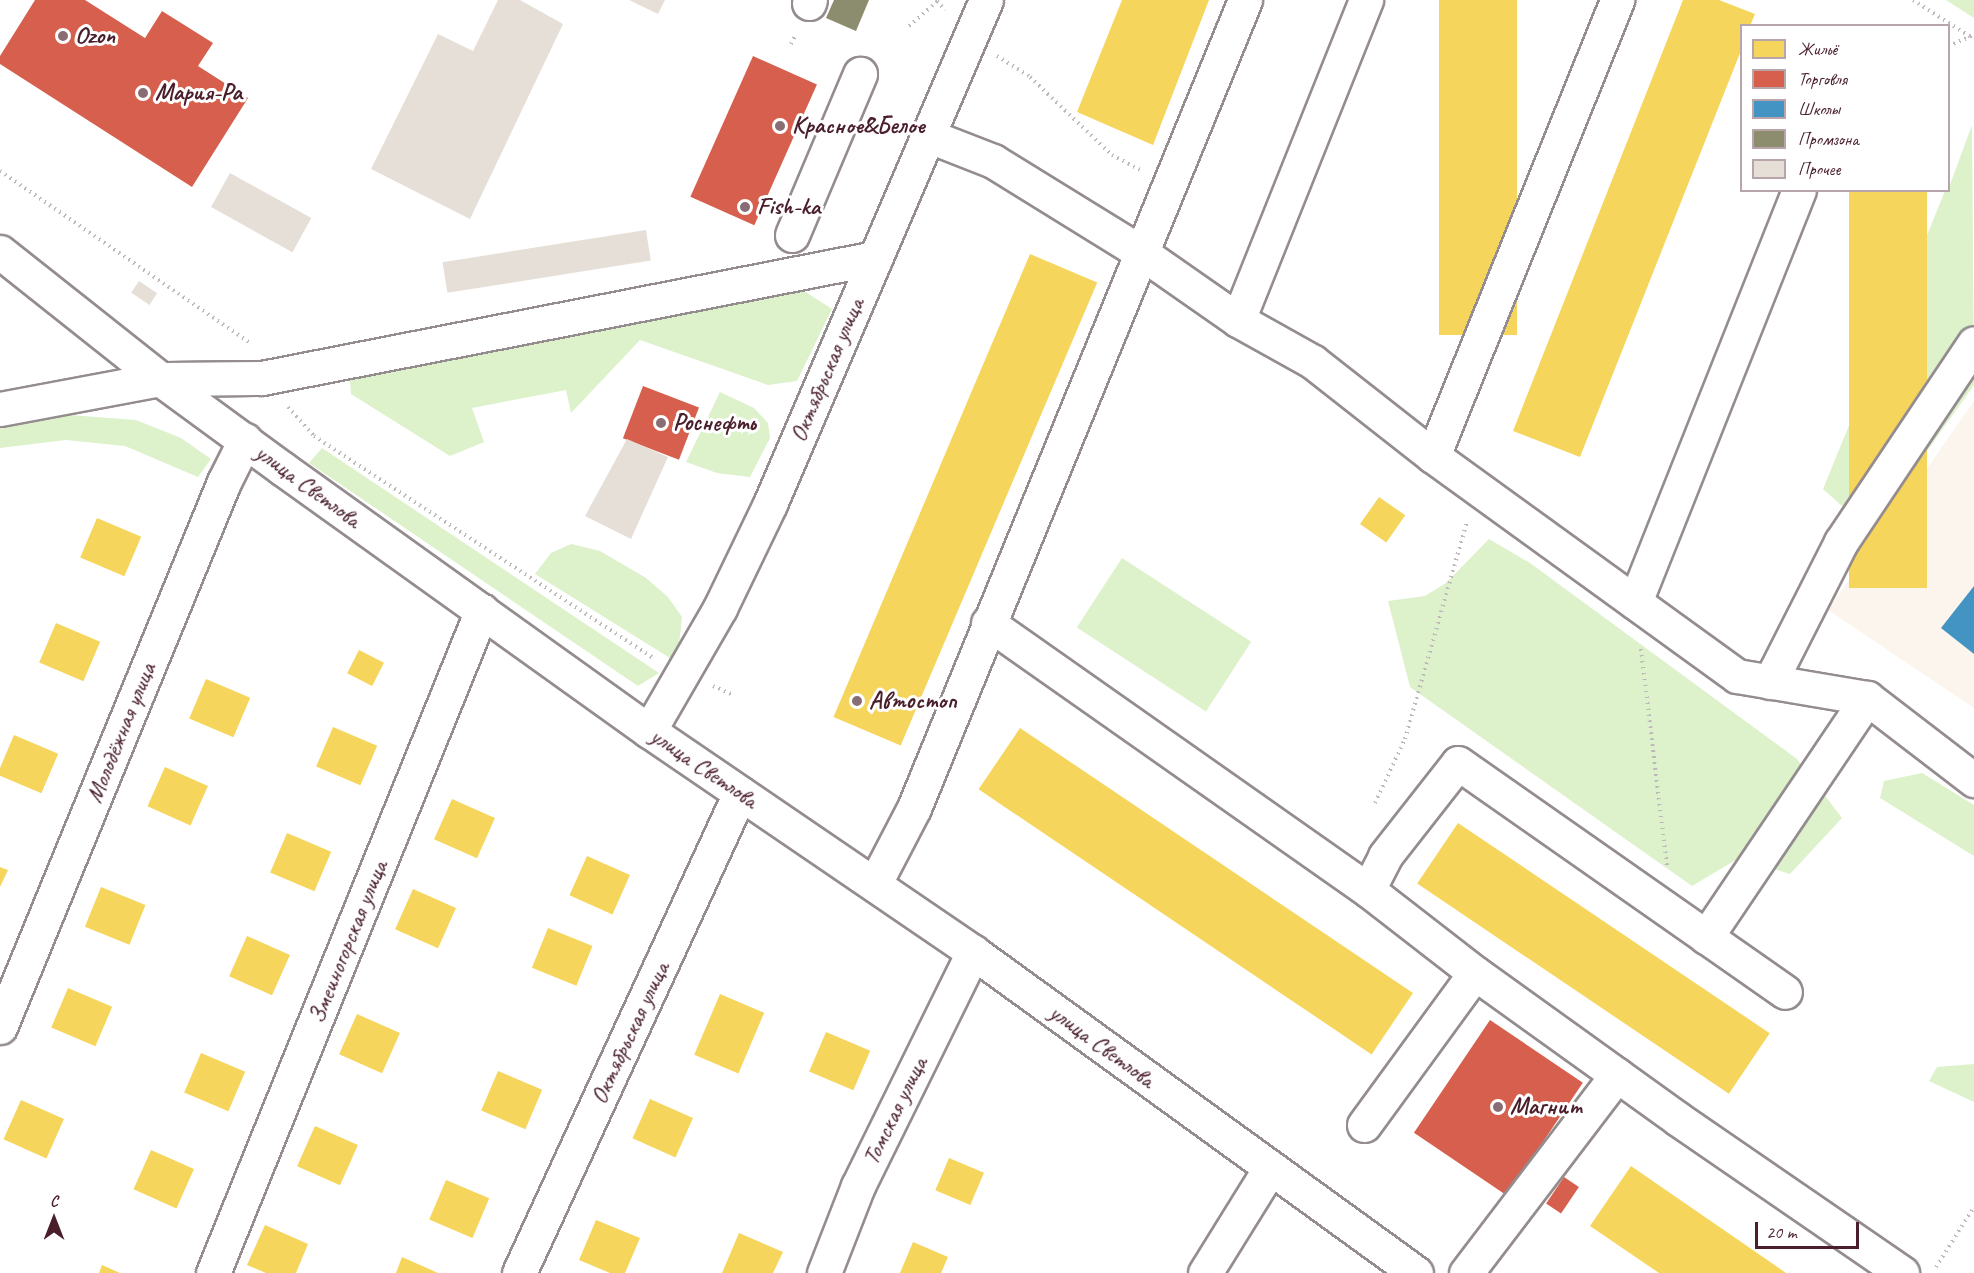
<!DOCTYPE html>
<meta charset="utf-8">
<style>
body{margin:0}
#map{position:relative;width:1974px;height:1273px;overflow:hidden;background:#fff;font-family:Caveat,sans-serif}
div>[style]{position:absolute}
.built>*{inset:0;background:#fcf5ee}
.green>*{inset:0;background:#ddf1cb;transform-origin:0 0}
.homes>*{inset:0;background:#f6d55c;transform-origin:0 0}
.shops>*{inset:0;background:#d6604d;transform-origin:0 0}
.schools>*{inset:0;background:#4393c3}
.industry>*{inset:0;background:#8c8c6e}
.building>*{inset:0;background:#e6dfd7;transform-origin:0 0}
.path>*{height:4px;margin-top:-2px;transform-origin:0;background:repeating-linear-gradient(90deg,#bdb8b9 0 1.5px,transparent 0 6px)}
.roads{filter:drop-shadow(2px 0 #948c8e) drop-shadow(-2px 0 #948c8e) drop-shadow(0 2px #948c8e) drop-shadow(0 -2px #948c8e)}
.minor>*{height:33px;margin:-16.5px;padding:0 16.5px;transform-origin:16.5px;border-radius:16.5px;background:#fff}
.major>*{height:33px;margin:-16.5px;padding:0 16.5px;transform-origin:16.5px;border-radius:16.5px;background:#fff}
.dots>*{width:16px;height:16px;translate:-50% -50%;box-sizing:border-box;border:3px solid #fff;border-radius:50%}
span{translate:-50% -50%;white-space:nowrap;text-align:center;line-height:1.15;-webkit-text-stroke:6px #fff;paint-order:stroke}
.poi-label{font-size:24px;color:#4a1f2b;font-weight:700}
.left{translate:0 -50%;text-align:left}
.street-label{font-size:24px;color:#4a1f2b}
.legend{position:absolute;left:1740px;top:24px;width:210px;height:168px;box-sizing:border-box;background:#fff;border:2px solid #b7a5aa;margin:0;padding:8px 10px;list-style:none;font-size:18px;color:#4a1f2b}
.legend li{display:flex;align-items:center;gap:12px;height:30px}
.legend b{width:30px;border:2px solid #b7a5aa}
.north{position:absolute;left:24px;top:1189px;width:60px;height:60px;-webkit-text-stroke:4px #fff;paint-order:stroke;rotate:0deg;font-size:16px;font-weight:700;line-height:24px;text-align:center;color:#4a1f2b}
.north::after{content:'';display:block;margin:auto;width:21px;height:27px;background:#4a1f2b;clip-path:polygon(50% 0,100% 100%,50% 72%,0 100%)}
.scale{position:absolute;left:1755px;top:1222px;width:104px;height:27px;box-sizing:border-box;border:3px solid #4a1f2b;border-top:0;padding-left:8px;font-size:18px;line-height:21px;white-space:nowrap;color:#4a1f2b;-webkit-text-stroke:4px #fff;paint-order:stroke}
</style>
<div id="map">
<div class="built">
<i style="clip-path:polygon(1974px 401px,1974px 708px,1828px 610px)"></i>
</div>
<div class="green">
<i style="clip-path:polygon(1946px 0,1974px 0,1974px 18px)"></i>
<i style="clip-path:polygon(1972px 125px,1974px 385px,1870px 531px,1823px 489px,1945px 191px,1948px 190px)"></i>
<i style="clip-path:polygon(801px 289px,832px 309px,797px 381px,768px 385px,640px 340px,571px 413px,566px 390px,472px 408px,484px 442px,450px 456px,351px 394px,349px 370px)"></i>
<i style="clip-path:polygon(720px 392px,754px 408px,768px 423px,770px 438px,750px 477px,717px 473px,686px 462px)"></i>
<i style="clip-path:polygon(43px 413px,136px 420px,181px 438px,211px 459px,198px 477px,125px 446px,66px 440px,0 448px,0 421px)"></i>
<i style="clip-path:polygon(322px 448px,659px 673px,638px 686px,309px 463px)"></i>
<i style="clip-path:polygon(1489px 539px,1530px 563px,1797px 759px,1842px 818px,1790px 874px,1739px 858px,1692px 886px,1410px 687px,1388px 601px,1425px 596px,1446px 583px)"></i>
<i style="clip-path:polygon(571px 544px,600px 551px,646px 578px,668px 597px,682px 617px,679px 645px,670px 658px,535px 574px,551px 553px)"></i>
<i style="left:1122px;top:558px;width:154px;height:83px;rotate:33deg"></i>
<i style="clip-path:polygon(1922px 773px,1974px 805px,1974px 856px,1880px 798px,1884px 781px)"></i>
<i style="clip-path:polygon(1974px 1064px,1974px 1102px,1929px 1081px,1937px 1067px)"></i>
</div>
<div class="homes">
<i style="clip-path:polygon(1122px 0,1209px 0,1153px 145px,1077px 112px)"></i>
<i style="left:1439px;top:0;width:78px;height:335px"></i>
<i style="clip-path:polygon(1683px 0,1719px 0,1755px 14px,1750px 26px,1742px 26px,1742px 48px,1580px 457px,1513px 431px)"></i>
<i style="left:1849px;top:190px;width:78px;height:398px"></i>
<i style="left:1030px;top:254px;width:73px;height:503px;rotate:23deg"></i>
<i style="left:1379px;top:497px;width:32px;height:33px;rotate:35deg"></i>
<i style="left:97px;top:518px;width:48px;height:43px;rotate:23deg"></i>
<i style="left:56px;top:623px;width:48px;height:43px;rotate:23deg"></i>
<i style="left:359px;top:650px;width:28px;height:26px;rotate:27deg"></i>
<i style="left:206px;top:679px;width:48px;height:43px;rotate:23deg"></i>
<i style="left:333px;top:727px;width:48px;height:43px;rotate:23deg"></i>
<i style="left:1020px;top:728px;width:474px;height:74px;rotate:34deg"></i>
<i style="left:14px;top:735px;width:48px;height:43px;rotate:23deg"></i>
<i style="left:165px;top:767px;width:47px;height:43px;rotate:24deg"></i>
<i style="left:452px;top:799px;width:47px;height:44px;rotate:24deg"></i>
<i style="left:1458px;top:823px;width:376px;height:73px;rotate:34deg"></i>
<i style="left:287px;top:833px;width:48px;height:43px;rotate:23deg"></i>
<i style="left:587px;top:856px;width:47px;height:43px;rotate:24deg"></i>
<i style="clip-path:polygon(0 867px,8px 870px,0 887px)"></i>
<i style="left:101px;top:887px;width:48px;height:43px;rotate:22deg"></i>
<i style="left:413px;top:889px;width:47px;height:44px;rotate:24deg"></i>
<i style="left:548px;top:928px;width:48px;height:43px;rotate:22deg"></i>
<i style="left:247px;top:936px;width:47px;height:44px;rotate:24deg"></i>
<i style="left:68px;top:988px;width:48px;height:43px;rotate:23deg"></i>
<i style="left:720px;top:994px;width:48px;height:66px;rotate:23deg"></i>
<i style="left:357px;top:1014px;width:47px;height:44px;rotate:24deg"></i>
<i style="left:826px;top:1032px;width:48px;height:43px;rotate:23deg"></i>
<i style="left:201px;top:1053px;width:48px;height:43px;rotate:23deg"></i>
<i style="left:498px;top:1071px;width:48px;height:43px;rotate:23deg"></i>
<i style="left:650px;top:1099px;width:47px;height:43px;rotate:24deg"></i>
<i style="left:21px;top:1100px;width:47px;height:43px;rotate:24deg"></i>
<i style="left:315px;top:1126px;width:47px;height:44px;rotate:24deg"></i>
<i style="left:151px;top:1150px;width:47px;height:43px;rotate:24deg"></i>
<i style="left:949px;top:1158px;width:38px;height:35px;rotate:23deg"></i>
<i style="clip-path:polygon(1631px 1166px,1786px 1273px,1659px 1273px,1590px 1226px)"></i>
<i style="left:446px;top:1180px;width:47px;height:43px;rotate:23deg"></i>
<i style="clip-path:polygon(596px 1220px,640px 1238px,625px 1273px,610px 1273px,579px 1260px)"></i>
<i style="clip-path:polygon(265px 1225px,308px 1244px,296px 1273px,266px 1273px,247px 1265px)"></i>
<i style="clip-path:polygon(739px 1233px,783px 1252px,773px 1273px,722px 1273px)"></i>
<i style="clip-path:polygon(913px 1242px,948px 1257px,941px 1273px,900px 1273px)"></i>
<i style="clip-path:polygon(402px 1257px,438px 1273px,396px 1273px)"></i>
<i style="clip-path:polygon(102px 1265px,120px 1273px,99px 1273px)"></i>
</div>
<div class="shops">
<i style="clip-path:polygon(35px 0,85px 0,145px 38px,162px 11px,213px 43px,198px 66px,248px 98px,192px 187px,0 64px,0 56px)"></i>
<i style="left:753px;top:56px;width:70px;height:154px;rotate:24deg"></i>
<i style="left:643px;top:386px;width:60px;height:56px;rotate:21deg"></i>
<i style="left:1490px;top:1020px;width:112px;height:136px;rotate:34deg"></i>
<i style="left:1564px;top:1177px;width:18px;height:32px;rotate:34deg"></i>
</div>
<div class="schools">
<i style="clip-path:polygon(1974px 586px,1974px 654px,1941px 628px)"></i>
</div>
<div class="industry">
<i style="clip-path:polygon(834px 0,869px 0,856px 31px,826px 18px)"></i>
</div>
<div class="building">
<i style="clip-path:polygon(498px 0,520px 0,563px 24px,470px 219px,371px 169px,438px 34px,473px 51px)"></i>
<i style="clip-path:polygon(629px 0,665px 0,658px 14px)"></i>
<i style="left:230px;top:173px;width:93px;height:39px;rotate:29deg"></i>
<i style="left:646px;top:230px;width:31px;height:206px;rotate:81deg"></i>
<i style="left:139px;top:281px;width:22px;height:14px;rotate:34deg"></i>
<i style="clip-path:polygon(627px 439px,668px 457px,631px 539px,585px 516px)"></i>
</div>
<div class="path">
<i style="left:1913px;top:0;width:72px;rotate:32.6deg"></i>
<i style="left:937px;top:1px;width:12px;rotate:48deg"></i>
<i style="left:909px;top:26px;width:38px;rotate:-41deg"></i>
<i style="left:791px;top:44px;width:11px;rotate:-63deg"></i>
<i style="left:1948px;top:46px;width:28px;rotate:-23deg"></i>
<i style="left:997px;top:56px;width:39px;rotate:32deg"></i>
<i style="left:1030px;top:77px;width:113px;rotate:43.6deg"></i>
<i style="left:1112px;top:155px;width:32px;rotate:28deg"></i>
<i style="left:0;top:171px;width:302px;rotate:34.5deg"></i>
<i style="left:288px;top:407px;width:39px;rotate:48deg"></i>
<i style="left:314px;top:436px;width:404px;rotate:33.2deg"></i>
<i style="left:1641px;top:649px;width:221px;rotate:83.2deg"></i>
<i style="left:713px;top:686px;width:20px;rotate:24deg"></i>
<i style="left:1375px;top:803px;width:71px;rotate:-64.9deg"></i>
<i style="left:1405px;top:739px;width:226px;rotate:-74.1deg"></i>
<i style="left:1936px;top:1267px;width:71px;rotate:-57.7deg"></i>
</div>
<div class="roads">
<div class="minor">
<i style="left:809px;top:3px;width:3px;rotate:-72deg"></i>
<i style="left:929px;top:136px;width:69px;rotate:21.3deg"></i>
<i style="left:993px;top:161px;width:172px;rotate:31.7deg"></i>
<i style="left:1139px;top:251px;width:121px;rotate:34.9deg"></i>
<i style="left:1238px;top:320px;width:86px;rotate:29.2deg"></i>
<i style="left:1313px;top:362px;width:152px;rotate:38.1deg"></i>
<i style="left:1433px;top:456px;width:375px;rotate:35.9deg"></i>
<i style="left:1737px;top:676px;width:132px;rotate:9.6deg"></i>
<i style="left:1867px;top:698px;width:135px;rotate:37.5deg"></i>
<i style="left:792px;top:235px;width:175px;rotate:-67.1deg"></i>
<i style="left:1238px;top:320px;width:345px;rotate:-68.2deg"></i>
<i style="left:160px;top:379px;width:102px;rotate:-0.6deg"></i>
<i style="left:262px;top:378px;width:625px;rotate:-11.08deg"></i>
<i style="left:1433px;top:456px;width:492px;rotate:-68deg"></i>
<i style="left:1635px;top:602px;width:443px;rotate:-68.3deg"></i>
<i style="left:988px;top:623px;width:464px;rotate:35.1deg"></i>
<i style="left:1368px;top:890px;width:135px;rotate:37.8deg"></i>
<i style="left:1475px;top:973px;width:250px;rotate:35.7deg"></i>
<i style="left:1678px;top:1119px;width:272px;rotate:34.5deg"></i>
<i style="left:1770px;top:682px;width:157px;rotate:-63.1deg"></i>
<i style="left:1841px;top:542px;width:239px;rotate:-56.2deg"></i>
<i style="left:875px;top:883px;width:85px;rotate:-62.5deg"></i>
<i style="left:914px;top:808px;width:873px;rotate:-67.72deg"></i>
<i style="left:1368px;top:890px;width:38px;rotate:-63deg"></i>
<i style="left:1385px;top:856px;width:118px;rotate:-51.9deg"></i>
<i style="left:1458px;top:763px;width:399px;rotate:35deg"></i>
<i style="left:1706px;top:937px;width:288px;rotate:-56deg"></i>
<i style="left:0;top:1027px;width:589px;rotate:-67.66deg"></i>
<i style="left:224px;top:482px;width:47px;rotate:-63.4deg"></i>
<i style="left:1364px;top:1125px;width:188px;rotate:-53.9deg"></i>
<i style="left:213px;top:1273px;width:715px;rotate:-67.92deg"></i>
<i style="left:519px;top:1273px;width:528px;rotate:-65.28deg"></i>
<i style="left:824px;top:1273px;width:93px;rotate:-68.7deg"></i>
<i style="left:858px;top:1186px;width:261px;rotate:-63.8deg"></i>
<i style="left:1205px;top:1273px;width:123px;rotate:-58.2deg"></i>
<i style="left:1466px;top:1273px;width:249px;rotate:-52.7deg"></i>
</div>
<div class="major">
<i style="left:0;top:252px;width:204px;rotate:38.4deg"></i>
<i style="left:160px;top:379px;width:152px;rotate:36.2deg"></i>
<i style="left:283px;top:469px;width:450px;rotate:35.6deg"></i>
<i style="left:649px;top:731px;width:392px;rotate:34.3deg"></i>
<i style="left:973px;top:952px;width:547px;rotate:35.93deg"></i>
<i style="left:0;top:409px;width:163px;rotate:-10.6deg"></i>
<i style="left:649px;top:731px;width:142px;rotate:-60deg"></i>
<i style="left:720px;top:608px;width:115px;rotate:-64.3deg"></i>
<i style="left:770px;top:504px;width:548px;rotate:-66.8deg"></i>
</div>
</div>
<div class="dots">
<i style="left:63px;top:36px;background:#896d75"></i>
<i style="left:143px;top:93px;background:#896d75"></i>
<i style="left:780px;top:126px;background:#896d75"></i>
<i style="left:745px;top:207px;background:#896d75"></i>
<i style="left:661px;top:423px;background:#896d75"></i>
<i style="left:857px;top:701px;background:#896d75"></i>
<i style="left:1498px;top:1107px;background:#896d75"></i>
</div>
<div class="poi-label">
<span class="left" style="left:75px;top:36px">Ozon</span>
<span class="left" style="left:155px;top:93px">Мария-Ра</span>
<span class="left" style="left:792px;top:126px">Красное&amp;Белое</span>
<span class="left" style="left:757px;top:207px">Fish-ka</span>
<span class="left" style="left:673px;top:423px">Роснефть</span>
<span class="left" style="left:869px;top:701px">Автостоп</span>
<span class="left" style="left:1510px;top:1107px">Магнит</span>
</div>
<div class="street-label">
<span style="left:827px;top:370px;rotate:-67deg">Октябрьская улица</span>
<span style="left:308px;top:486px;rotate:36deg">улица Светлова</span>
<span style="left:121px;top:733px;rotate:-68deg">Молодёжная улица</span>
<span style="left:704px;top:768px;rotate:34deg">улица Светлова</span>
<span style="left:348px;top:942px;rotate:-68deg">Змеиногорская улица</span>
<span style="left:630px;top:1033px;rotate:-65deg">Октябрьская улица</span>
<span style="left:1102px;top:1046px;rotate:36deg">улица Светлова</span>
<span style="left:895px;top:1111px;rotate:-64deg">Томская улица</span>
</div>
<ul class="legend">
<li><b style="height:16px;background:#f6d55c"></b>Жильё</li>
<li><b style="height:16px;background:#d6604d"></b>Торговля</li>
<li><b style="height:16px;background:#4393c3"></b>Школы</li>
<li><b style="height:16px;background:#8c8c6e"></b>Промзона</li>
<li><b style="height:16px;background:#e6dfd7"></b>Прочее</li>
</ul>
<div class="north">С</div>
<div class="scale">20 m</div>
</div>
